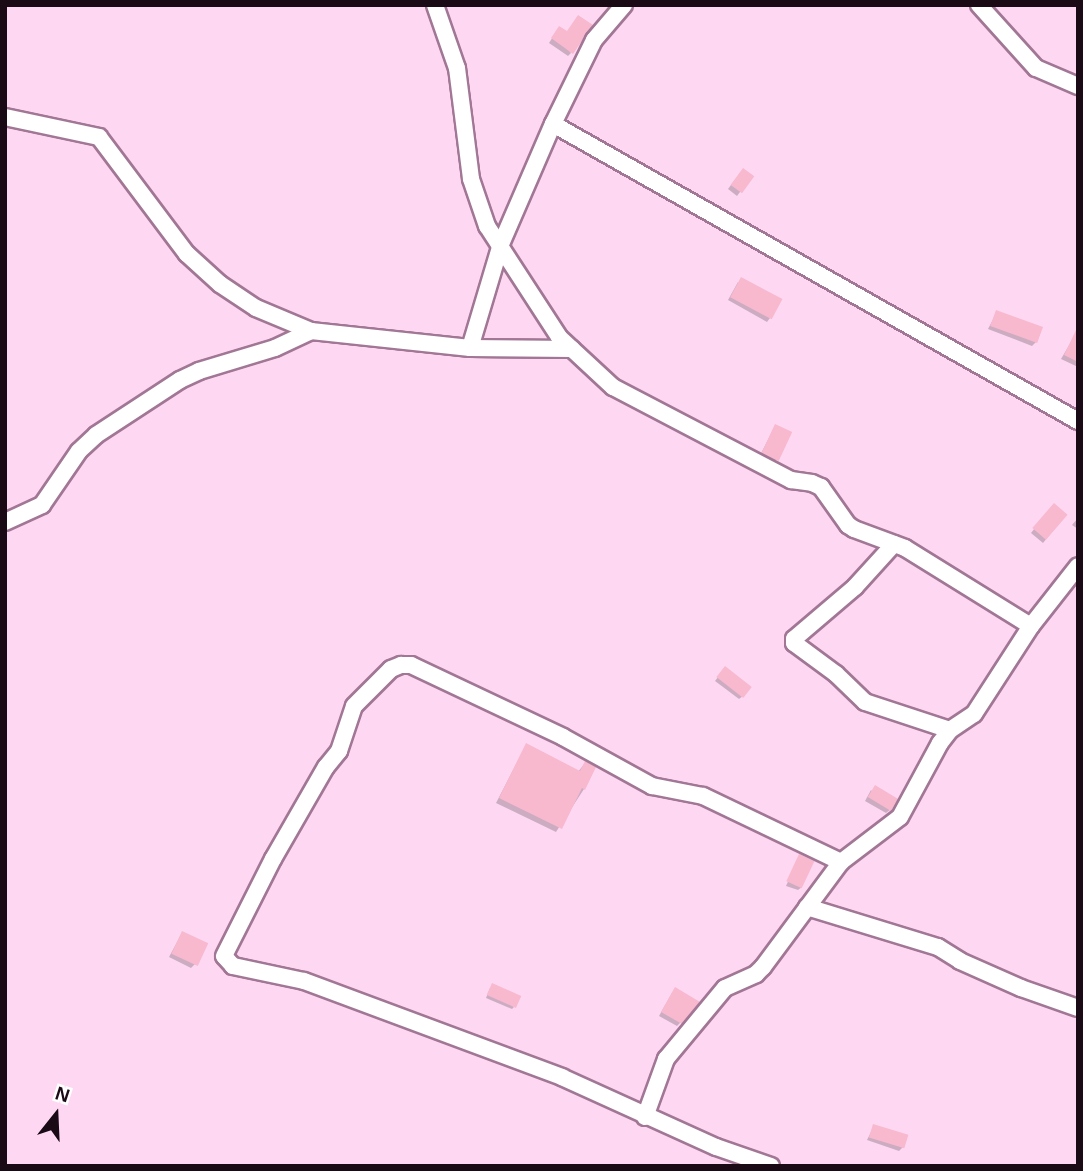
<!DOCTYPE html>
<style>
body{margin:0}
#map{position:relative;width:1083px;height:1171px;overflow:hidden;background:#fed8f2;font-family:Arial,sans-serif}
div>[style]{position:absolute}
.shadow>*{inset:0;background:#0003;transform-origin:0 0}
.building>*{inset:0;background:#f8b8ce;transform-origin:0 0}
.roads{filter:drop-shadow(2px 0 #a17795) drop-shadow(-2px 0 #a17795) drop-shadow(0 2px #a17795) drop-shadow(0 -2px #a17795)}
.minor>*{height:16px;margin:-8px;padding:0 8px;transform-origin:8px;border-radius:8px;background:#fff}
span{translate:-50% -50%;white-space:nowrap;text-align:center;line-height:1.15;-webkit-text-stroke:6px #fff;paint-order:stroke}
.frame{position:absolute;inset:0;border:7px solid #190a15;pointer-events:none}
.north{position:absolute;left:21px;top:1080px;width:70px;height:70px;-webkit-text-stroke:5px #fff;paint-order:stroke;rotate:18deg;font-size:19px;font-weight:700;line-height:28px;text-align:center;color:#190a15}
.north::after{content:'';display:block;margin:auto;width:24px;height:32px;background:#190a15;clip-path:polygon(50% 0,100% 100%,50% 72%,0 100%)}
</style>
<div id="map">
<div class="shadow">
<i style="clip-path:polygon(556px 32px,571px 53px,568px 56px,549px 43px)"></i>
<i style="clip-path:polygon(740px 173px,752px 176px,737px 196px,728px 189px)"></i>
<i style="clip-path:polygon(738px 282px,770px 318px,767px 322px,728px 300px)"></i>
<i style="clip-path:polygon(997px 312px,1036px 342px,1032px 346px,988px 329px)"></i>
<i style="clip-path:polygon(1071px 342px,1078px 346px,1078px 367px,1061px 359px)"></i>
<i style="left:775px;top:426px;width:16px;height:35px;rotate:27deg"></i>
<i style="clip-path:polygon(1050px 509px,1066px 515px,1043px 543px,1031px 533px)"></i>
<i style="clip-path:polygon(1078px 518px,1078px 529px,1072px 525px)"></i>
<i style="clip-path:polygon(722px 672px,743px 696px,739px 699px,715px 681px)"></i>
<i style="clip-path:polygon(526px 745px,578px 772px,585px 763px,584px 789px,556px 832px,496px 803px)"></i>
<i style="clip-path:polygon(871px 790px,890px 810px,886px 813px,865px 801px)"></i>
<i style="clip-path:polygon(800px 856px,802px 887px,798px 890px,786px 886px)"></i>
<i style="clip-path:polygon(182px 933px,195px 964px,191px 968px,169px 957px)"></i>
<i style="clip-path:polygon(490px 988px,514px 1007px,512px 1009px,486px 998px)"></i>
<i style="clip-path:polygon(672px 993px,680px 1023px,677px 1026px,659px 1016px)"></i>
<i style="clip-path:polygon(874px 1126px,903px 1147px,899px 1151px,867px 1140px)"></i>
</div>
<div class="building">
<i style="clip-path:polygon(578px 15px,593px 25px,573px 54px,551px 38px,559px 26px,567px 31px)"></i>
<i style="left:743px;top:168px;width:14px;height:21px;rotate:36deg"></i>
<i style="left:741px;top:277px;width:47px;height:23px;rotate:28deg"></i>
<i style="left:996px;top:310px;width:50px;height:17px;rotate:20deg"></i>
<i style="clip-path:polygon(1078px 326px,1078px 362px,1064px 355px)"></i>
<i style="left:775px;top:424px;width:19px;height:32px;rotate:25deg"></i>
<i style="left:1054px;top:503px;width:18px;height:33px;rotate:41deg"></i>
<i style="left:725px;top:666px;width:34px;height:14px;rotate:38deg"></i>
<i style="clip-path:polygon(526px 743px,580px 771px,585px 761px,596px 767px,585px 790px,582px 788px,562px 829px,499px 798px)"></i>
<i style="left:875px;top:785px;width:27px;height:14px;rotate:31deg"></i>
<i style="left:799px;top:854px;width:17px;height:30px;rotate:25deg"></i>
<i style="left:182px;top:931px;width:29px;height:25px;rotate:25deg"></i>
<i style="left:492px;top:983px;width:32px;height:13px;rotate:24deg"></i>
<i style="clip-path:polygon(675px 987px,700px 1002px,682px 1024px,661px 1012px)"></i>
<i style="left:873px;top:1124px;width:37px;height:14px;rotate:17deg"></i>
</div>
<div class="roads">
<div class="minor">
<i style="left:435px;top:5px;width:67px;rotate:70.8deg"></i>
<i style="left:457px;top:68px;width:112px;rotate:82.8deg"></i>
<i style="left:471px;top:179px;width:50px;rotate:71.2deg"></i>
<i style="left:487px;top:226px;width:132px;rotate:57deg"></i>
<i style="left:559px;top:337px;width:74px;rotate:42.8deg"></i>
<i style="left:613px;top:387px;width:201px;rotate:27.6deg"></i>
<i style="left:791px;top:480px;width:21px;rotate:8deg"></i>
<i style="left:812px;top:483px;width:10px;rotate:24deg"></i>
<i style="left:821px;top:487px;width:47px;rotate:54.6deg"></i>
<i style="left:848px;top:525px;width:7px;rotate:34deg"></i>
<i style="left:854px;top:529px;width:54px;rotate:20.4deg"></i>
<i style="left:905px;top:548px;width:148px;rotate:31.8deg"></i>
<i style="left:979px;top:5px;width:85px;rotate:47.9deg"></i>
<i style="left:1036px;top:68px;width:46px;rotate:23.2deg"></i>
<i style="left:5px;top:117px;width:96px;rotate:12deg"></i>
<i style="left:99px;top:137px;width:146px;rotate:53.1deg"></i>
<i style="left:187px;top:254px;width:45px;rotate:42.3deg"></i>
<i style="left:220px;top:284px;width:43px;rotate:33.7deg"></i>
<i style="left:256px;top:308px;width:60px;rotate:22.7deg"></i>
<i style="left:311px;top:331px;width:160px;rotate:6.1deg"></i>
<i style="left:470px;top:348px;width:102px;rotate:0.6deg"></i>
<i style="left:553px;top:124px;width:603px;rotate:29.5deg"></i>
<i style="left:470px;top:348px;width:109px;rotate:-73.4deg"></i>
<i style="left:501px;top:244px;width:131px;rotate:-66.6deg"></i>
<i style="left:553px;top:124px;width:93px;rotate:-64deg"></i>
<i style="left:594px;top:40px;width:46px;rotate:-49.4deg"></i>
<i style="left:5px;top:522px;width:41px;rotate:-24.7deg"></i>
<i style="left:42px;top:505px;width:65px;rotate:-55.6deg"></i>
<i style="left:79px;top:451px;width:23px;rotate:-43deg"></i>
<i style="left:96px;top:435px;width:100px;rotate:-33.2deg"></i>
<i style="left:180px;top:380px;width:21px;rotate:-25deg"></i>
<i style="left:199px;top:371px;width:79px;rotate:-16.8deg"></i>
<i style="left:275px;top:348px;width:40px;rotate:-25deg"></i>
<i style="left:894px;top:544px;width:58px;rotate:132.2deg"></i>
<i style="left:855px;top:587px;width:80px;rotate:139.6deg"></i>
<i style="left:794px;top:639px;width:4px;rotate:90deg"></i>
<i style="left:794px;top:643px;width:52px;rotate:36.4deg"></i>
<i style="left:836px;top:674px;width:40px;rotate:44deg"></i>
<i style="left:865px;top:702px;width:89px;rotate:18.2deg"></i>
<i style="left:807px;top:907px;width:137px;rotate:17deg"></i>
<i style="left:938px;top:947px;width:26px;rotate:32deg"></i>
<i style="left:960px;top:961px;width:67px;rotate:23.9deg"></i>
<i style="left:1021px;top:988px;width:60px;rotate:19.3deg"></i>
<i style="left:645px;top:1117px;width:62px;rotate:-70.1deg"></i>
<i style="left:666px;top:1059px;width:92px;rotate:-50.3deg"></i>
<i style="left:725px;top:988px;width:34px;rotate:-24deg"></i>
<i style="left:756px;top:974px;width:10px;rotate:-45deg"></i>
<i style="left:763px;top:967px;width:131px;rotate:-53.4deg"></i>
<i style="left:841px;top:862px;width:74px;rotate:-37.3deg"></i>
<i style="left:900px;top:817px;width:84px;rotate:-61.6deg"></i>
<i style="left:940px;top:743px;width:16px;rotate:-52deg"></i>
<i style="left:950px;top:730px;width:29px;rotate:-34deg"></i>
<i style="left:974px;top:714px;width:105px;rotate:-57.1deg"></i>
<i style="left:1031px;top:626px;width:76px;rotate:-51.9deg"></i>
<i style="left:771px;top:1166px;width:58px;rotate:-160.9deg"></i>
<i style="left:716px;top:1147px;width:169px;rotate:-155.6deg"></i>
<i style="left:562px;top:1077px;width:275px;rotate:-159.6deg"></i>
<i style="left:304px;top:981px;width:73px;rotate:-168.1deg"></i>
<i style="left:233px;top:966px;width:13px;rotate:-132deg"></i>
<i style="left:224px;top:956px;width:109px;rotate:-63.2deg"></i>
<i style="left:273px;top:859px;width:106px;rotate:-60.1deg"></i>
<i style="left:326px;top:767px;width:21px;rotate:-51deg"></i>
<i style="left:339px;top:751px;width:47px;rotate:-71.6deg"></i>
<i style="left:354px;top:706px;width:52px;rotate:-45deg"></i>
<i style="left:391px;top:669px;width:11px;rotate:-22deg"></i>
<i style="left:401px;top:665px;width:10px"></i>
<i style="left:411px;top:665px;width:168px;rotate:25.3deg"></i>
<i style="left:563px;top:737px;width:102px;rotate:28.8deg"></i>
<i style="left:652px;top:786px;width:52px;rotate:11.1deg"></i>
<i style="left:703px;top:796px;width:153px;rotate:25.6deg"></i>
</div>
</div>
<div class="frame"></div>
<div class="north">N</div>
</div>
